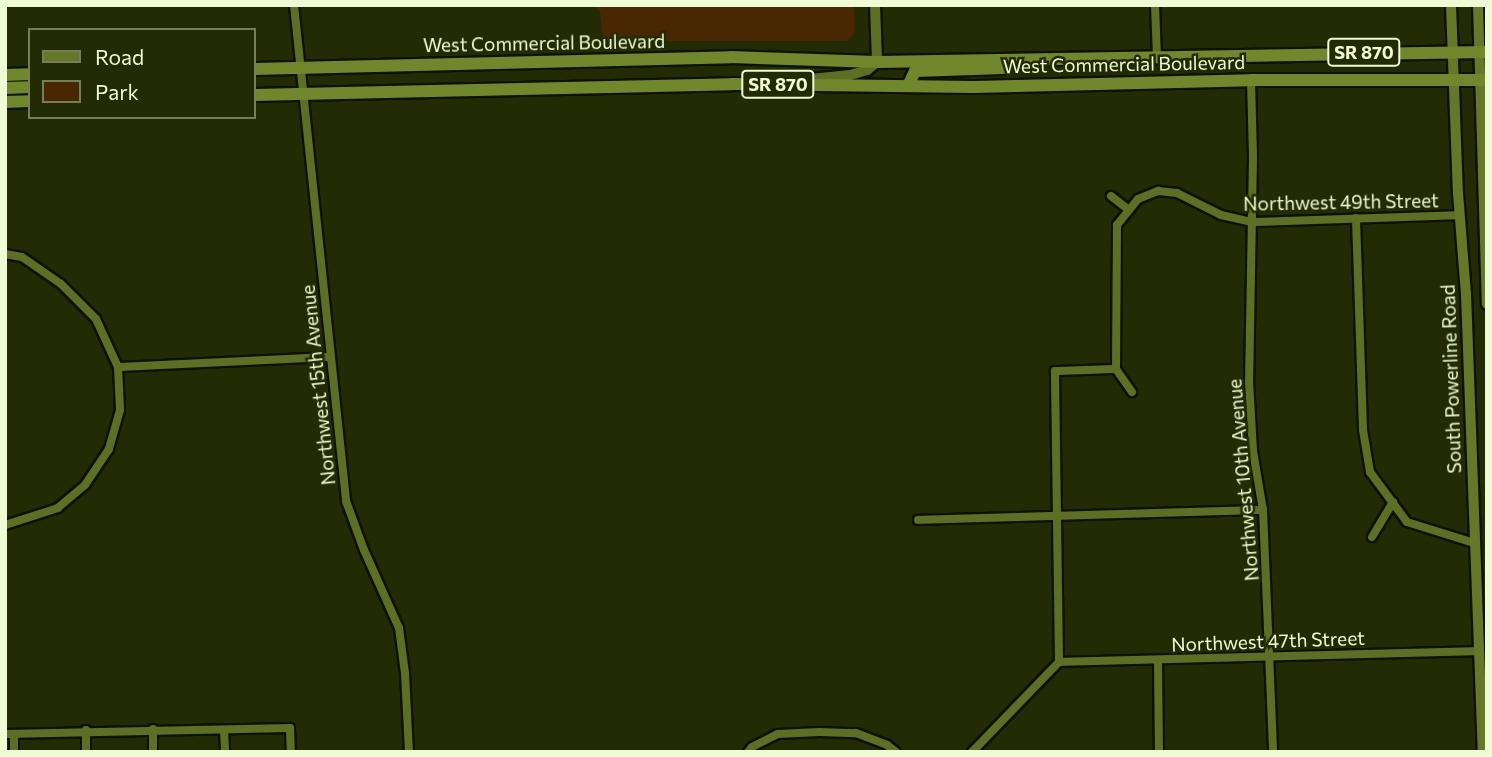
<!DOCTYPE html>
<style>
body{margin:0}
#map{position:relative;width:1492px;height:757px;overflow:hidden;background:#222b03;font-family:Commissioner,sans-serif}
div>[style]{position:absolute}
.green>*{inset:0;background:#492701}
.roads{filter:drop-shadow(2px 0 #0d1200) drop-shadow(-2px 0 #0d1200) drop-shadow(0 2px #0d1200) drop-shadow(0 -2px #0d1200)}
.minor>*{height:8px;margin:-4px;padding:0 4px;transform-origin:4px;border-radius:4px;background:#5c6f23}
.tertiary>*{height:10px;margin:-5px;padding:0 5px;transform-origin:5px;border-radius:5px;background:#5c6f23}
.secondary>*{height:10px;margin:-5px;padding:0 5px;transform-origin:5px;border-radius:5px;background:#647827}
.trunk>*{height:12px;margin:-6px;padding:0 6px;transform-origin:6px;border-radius:6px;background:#70872c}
span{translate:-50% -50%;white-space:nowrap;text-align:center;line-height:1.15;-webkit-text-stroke:5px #222b03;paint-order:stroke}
.shield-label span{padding:2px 5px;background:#222b03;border:2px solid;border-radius:5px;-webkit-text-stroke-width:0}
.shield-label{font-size:18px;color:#eefbd4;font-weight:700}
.street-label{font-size:19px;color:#eefbd4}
.frame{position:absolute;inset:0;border:7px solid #eefbd4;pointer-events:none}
.legend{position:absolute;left:28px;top:28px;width:228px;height:91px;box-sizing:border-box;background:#222b03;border:2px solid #747e57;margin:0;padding:9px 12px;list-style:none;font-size:21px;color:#eefbd4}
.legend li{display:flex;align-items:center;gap:14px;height:35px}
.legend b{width:35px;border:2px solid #747e57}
</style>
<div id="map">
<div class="green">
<i style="clip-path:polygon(593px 5px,854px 5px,855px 31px,848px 41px,603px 41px,600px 12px)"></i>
</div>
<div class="roads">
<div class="minor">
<i style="left:294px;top:5px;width:499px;rotate:84deg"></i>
<i style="left:346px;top:501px;width:52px;rotate:69.8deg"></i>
<i style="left:364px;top:550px;width:85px;rotate:65.8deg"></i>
<i style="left:399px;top:628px;width:45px;rotate:82.4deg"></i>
<i style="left:405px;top:673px;width:79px;rotate:87.1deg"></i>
<i style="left:1155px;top:5px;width:51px;rotate:87.8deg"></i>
<i style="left:1251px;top:80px;width:77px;rotate:88.5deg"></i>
<i style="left:1253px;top:157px;width:224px;rotate:91deg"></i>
<i style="left:1249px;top:381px;width:70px;rotate:86.7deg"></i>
<i style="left:1253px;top:451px;width:60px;rotate:80.4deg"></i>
<i style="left:1263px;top:510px;width:242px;rotate:87.6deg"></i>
<i style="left:1111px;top:196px;width:23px;rotate:38deg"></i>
<i style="left:1356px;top:218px;width:212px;rotate:88.1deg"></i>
<i style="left:1363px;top:430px;width:43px;rotate:80.5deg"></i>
<i style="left:1370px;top:472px;width:62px;rotate:53.5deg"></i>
<i style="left:1407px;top:522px;width:70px;rotate:17.4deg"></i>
<i style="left:5px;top:254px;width:17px;rotate:10deg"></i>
<i style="left:22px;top:257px;width:47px;rotate:34.7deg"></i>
<i style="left:61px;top:284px;width:49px;rotate:45deg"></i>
<i style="left:96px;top:319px;width:53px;rotate:65.4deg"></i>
<i style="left:118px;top:367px;width:43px;rotate:87.3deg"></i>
<i style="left:120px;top:410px;width:41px;rotate:105.8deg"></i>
<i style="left:109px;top:449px;width:43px;rotate:123.7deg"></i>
<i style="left:85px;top:485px;width:35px;rotate:140deg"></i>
<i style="left:58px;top:508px;width:56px;rotate:162.2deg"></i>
<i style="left:118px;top:367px;width:212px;rotate:-2.7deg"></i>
<i style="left:1132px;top:392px;width:28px;rotate:-125deg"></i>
<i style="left:1116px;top:369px;width:144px;rotate:-89.6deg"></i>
<i style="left:1117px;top:225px;width:33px;rotate:-51deg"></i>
<i style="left:1138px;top:199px;width:22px;rotate:-22deg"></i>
<i style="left:1158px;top:191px;width:19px;rotate:6deg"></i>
<i style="left:1177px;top:193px;width:49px;rotate:26.6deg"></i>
<i style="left:1221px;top:215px;width:32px;rotate:13deg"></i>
<i style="left:1252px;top:222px;width:208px;rotate:-1.9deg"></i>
<i style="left:918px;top:520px;width:345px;rotate:-1.7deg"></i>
<i style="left:1372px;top:537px;width:41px;rotate:-59deg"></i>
<i style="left:1158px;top:661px;width:91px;rotate:89.4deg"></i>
<i style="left:1059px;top:662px;width:419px;rotate:-1.5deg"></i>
<i style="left:1059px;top:662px;width:291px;rotate:-90.8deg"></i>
<i style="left:1055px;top:371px;width:61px;rotate:-1.9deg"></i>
<i style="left:153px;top:729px;width:23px;rotate:90deg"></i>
<i style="left:86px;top:730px;width:22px;rotate:90deg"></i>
<i style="left:224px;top:730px;width:22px;rotate:87deg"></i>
<i style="left:5px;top:734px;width:285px;rotate:-1.2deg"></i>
<i style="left:290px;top:728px;width:24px;rotate:88deg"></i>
<i style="left:14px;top:734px;width:18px;rotate:90deg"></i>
<i style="left:748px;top:752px;width:6px;rotate:-51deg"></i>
<i style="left:752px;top:747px;width:29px;rotate:-27deg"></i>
<i style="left:778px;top:734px;width:41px;rotate:-2.8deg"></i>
<i style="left:819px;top:732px;width:37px;rotate:2deg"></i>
<i style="left:856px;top:733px;width:33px;rotate:21deg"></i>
<i style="left:887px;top:745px;width:11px;rotate:38deg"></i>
<i style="left:972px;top:752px;width:125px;rotate:-46deg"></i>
</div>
<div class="tertiary">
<i style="left:801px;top:80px;width:49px;rotate:-5.8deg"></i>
<i style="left:850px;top:75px;width:18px;rotate:-16deg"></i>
<i style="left:867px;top:70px;width:13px;rotate:-39deg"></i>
<i style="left:877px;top:62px;width:57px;rotate:-92deg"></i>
</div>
<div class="secondary">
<i style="left:1451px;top:5px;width:188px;rotate:87.9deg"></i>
<i style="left:1458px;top:193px;width:101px;rotate:85.5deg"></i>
<i style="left:1466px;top:294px;width:458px;rotate:87.9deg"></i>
<i style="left:1478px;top:5px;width:299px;rotate:88.3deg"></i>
</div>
<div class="trunk">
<i style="left:254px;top:69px;width:477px;rotate:-1.4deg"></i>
<i style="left:731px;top:57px;width:146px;rotate:2deg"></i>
<i style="left:877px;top:62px;width:610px;rotate:-0.94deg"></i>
<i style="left:5px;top:75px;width:25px;rotate:-2deg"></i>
<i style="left:908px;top:86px;width:17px;rotate:-65deg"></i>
<i style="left:915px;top:71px;width:88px;rotate:-2deg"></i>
<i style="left:5px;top:88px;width:25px;rotate:-2deg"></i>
<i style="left:254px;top:95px;width:478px;rotate:-1.3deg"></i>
<i style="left:732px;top:84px;width:242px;rotate:0.7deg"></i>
<i style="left:974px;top:87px;width:277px;rotate:-1.4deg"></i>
<i style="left:1251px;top:80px;width:236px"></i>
<i style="left:5px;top:102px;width:25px;rotate:-2deg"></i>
</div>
</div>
<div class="shield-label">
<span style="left:1364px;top:52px">SR 870</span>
<span style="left:778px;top:84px">SR 870</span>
</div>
<div class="street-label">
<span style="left:544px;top:43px;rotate:-1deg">West Commercial Boulevard</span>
<span style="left:1124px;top:64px;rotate:-1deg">West Commercial Boulevard</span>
<span style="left:1341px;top:202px;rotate:-1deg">Northwest 49th Street</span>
<span style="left:1451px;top:379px;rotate:-92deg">South Powerline Road</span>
<span style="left:318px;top:385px;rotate:-96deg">Northwest 15th Avenue</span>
<span style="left:1243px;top:480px;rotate:-95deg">Northwest 10th Avenue</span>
<span style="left:1268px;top:641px;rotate:-2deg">Northwest 47th Street</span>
</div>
<div class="frame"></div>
<ul class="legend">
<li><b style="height:9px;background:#647827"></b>Road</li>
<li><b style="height:19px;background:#492701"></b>Park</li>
</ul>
</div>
